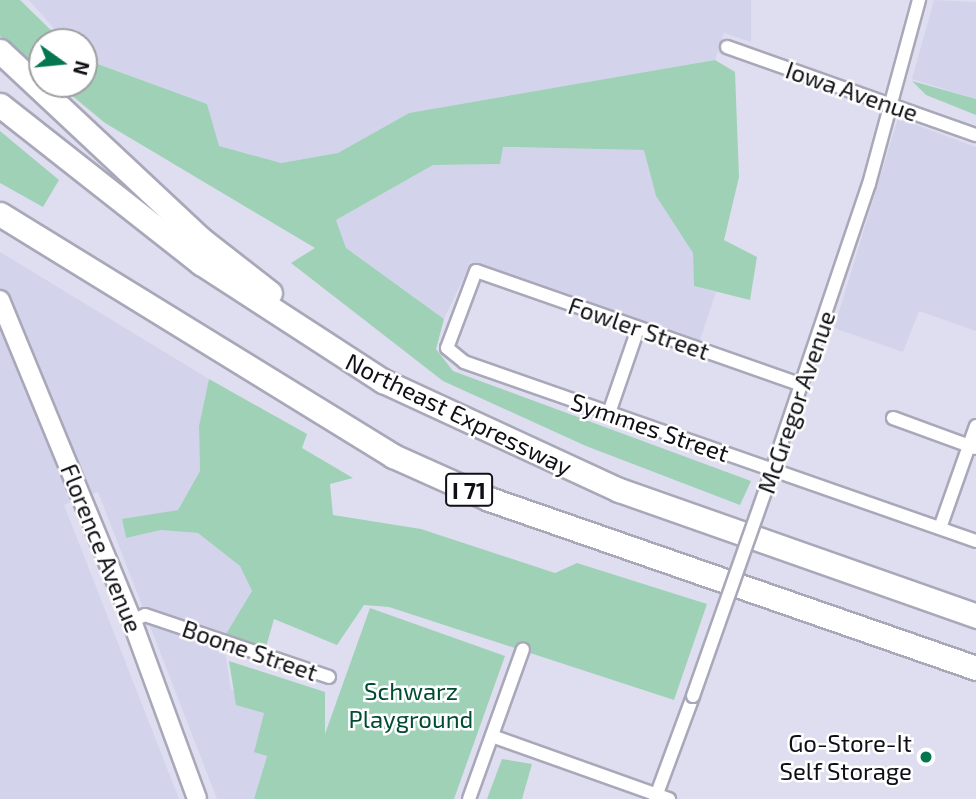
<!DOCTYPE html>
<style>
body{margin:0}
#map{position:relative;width:976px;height:799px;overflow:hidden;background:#dedef0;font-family:"Exo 2",sans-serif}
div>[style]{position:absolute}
.built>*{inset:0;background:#d3d3ec}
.green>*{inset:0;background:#9fd1b7}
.roads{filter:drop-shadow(2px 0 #a8a8b9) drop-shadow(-2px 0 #a8a8b9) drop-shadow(0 2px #a8a8b9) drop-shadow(0 -2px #a8a8b9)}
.street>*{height:12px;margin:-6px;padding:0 6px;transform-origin:6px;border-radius:6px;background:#fff}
.secondary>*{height:18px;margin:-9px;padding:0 9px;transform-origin:9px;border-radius:9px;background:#fff}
.highway>*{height:23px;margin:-11.5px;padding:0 11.5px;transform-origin:11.5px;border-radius:11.5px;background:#fff}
.bridges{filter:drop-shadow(2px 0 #a8a8b9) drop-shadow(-2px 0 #a8a8b9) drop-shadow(0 2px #a8a8b9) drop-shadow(0 -2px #a8a8b9)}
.street-bridge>*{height:12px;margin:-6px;padding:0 6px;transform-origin:6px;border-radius:6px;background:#fff}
.dots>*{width:19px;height:19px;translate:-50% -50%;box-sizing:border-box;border:4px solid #fff;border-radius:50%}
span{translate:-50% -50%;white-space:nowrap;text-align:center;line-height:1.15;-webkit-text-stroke:5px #fff;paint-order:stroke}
.shield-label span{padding:2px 5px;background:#fff;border:2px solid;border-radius:5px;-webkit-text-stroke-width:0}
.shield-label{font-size:23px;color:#0f0f15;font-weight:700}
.street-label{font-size:24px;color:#0f0f15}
.park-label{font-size:24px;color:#014b31}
.poi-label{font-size:24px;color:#0f0f15}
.right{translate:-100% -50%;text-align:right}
.north{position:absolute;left:28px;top:28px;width:70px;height:70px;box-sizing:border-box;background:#fff;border:2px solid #9f9fa1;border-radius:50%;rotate:105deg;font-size:19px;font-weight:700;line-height:28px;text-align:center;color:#0f0f15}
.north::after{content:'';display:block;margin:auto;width:24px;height:32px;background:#047650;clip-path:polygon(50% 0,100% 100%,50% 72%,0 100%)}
</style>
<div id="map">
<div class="built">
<i style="clip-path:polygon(29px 0,751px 0,751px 42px,724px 33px,715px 60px,409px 113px,338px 153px,281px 163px,218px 146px,207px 104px,84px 59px,84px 42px,66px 42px)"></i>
<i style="clip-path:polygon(934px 0,976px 2px,976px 99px,912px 79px)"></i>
<i style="clip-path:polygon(898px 118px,976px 147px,976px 331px,919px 311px,903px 352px,834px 328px)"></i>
<i style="clip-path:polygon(502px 147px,645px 150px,656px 196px,693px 253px,694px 286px,716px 292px,700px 340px,471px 262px,444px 319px,346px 248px,336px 220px,433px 165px,500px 164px)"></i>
<i style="clip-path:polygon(0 252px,209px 379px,199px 426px,200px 471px,178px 510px,122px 520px,126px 538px,161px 530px,198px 533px,240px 566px,252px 591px,223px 640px,231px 689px,264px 713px,254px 751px,267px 755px,254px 799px,217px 799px,98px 492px,64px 505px,179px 799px,0 799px)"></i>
</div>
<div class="green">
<i style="clip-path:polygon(0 0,20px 0,63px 42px,42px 42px,42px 71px,0 36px)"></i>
<i style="clip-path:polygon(84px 59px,207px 104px,219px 146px,281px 163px,338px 153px,409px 113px,715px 60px,735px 72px,739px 177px,724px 240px,757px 257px,750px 300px,694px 286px,693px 253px,656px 196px,644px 150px,503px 147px,500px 164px,433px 165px,336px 220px,346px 248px,444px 319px,436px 349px,453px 371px,751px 481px,740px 505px,586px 446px,443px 381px,291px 263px,315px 248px,105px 123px,58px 84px,84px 84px)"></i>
<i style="clip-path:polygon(912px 81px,976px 99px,976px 115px,926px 95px)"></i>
<i style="clip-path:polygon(0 131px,59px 180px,43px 207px,0 183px)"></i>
<i style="clip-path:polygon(209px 379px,307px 434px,302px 448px,353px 478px,330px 484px,333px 515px,421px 529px,555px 573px,577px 563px,707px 604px,674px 700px,389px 607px,364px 605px,337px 645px,274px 619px,264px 654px,223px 639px,252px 591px,240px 566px,198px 533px,161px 530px,126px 538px,122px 519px,178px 510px,200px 471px,199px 426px)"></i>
<i style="clip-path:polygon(370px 608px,505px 656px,454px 799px,254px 799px,267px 756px,254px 752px,264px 713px,236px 705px,229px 661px,325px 692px,325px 734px)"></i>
<i style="clip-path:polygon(502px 759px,532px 764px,522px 799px,487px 799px)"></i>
</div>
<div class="roads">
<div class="street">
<i style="left:727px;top:47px;width:264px;rotate:19.5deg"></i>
<i style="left:802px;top:385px;width:345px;rotate:-160.7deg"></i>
<i style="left:476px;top:271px;width:82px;rotate:110.6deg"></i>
<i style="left:447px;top:348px;width:22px;rotate:39deg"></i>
<i style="left:464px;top:362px;width:542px;rotate:19.27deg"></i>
<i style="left:609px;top:413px;width:89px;rotate:-71deg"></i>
<i style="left:893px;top:418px;width:87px;rotate:20.1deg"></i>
<i style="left:764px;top:494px;width:327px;rotate:-71.3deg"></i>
<i style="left:869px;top:184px;width:191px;rotate:-74.8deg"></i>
<i style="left:940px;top:528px;width:108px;rotate:-70.6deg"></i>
<i style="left:132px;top:621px;width:14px;rotate:-25deg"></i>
<i style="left:145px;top:615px;width:194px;rotate:18.6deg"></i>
<i style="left:492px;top:736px;width:188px;rotate:19.6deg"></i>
<i style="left:469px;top:799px;width:159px;rotate:-70.2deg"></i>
<i style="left:655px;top:799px;width:110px;rotate:-69.7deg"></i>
</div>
<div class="secondary">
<i style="left:0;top:300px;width:347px;rotate:67.6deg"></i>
<i style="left:132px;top:621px;width:189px;rotate:69.9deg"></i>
</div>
<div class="highway">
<i style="left:0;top:51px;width:277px;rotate:43.1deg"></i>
<i style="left:202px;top:240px;width:86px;rotate:37.9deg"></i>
<i style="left:0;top:105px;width:256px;rotate:38.2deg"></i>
<i style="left:201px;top:263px;width:217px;rotate:33deg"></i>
<i style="left:383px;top:381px;width:260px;rotate:24.8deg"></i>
<i style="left:619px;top:490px;width:379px;rotate:19.4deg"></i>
<i style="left:0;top:214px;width:462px;rotate:31.6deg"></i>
<i style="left:393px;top:456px;width:105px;rotate:24.1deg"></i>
<i style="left:489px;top:499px;width:515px;rotate:19.14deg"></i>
</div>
</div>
<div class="bridges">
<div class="street-bridge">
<i style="left:693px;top:696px;width:214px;rotate:-70.6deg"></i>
</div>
</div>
<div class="dots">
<i style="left:926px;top:757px;background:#047650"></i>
</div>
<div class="shield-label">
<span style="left:469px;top:490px">I 71</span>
</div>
<div class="street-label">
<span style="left:852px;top:91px;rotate:19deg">Iowa Avenue</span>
<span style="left:639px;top:328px;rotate:19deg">Fowler Street</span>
<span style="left:796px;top:402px;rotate:-71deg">McGregor Avenue</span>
<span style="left:459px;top:414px;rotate:26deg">Northeast Expressway</span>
<span style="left:650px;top:427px;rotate:19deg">Symmes Street</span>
<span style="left:102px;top:548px;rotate:68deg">Florence Avenue</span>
<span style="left:250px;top:650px;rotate:19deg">Boone Street</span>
</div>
<div class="park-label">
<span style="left:411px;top:705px">Schwarz<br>Playground</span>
</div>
<div class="poi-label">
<span class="right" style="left:912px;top:757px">Go-Store-It<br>Self Storage</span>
</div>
<div class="north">N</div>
</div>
